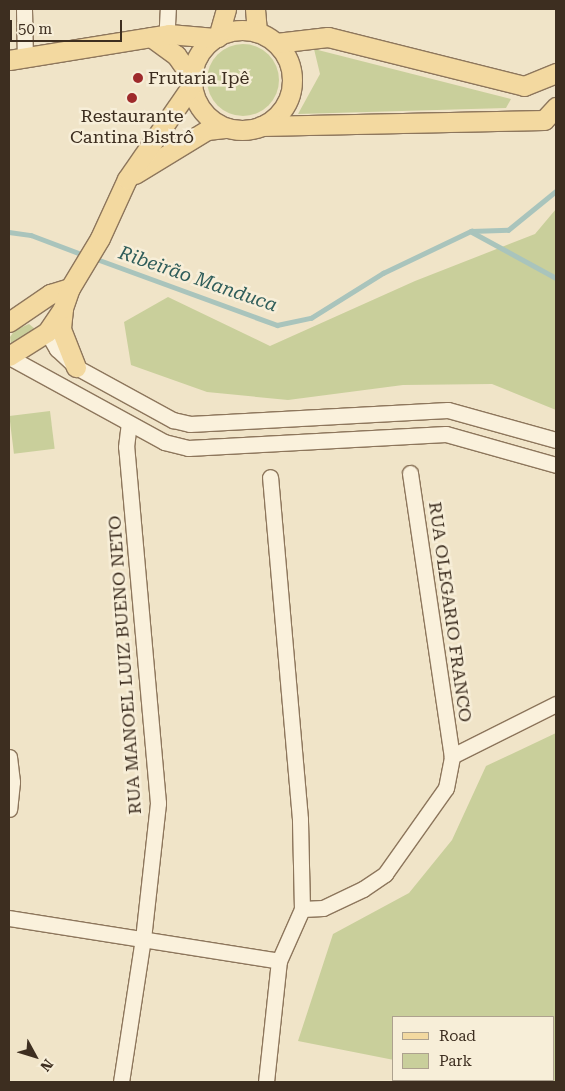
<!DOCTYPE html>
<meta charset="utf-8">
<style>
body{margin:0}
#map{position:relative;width:565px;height:1091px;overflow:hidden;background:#f0e4c8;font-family:"Roboto Serif",serif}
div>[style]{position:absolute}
.green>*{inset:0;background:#c9cf9b;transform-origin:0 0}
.round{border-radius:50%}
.stream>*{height:4.5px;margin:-2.25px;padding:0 2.25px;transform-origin:2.25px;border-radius:2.25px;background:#a9c4bc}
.roads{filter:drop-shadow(1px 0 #8d765c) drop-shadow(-1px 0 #8d765c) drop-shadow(0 1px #8d765c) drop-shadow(0 -1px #8d765c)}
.minor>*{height:15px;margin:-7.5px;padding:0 7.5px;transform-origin:7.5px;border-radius:7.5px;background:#faf1dc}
.major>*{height:19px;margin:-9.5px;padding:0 9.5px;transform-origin:9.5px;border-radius:9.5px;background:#f3d9a0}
.major>.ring{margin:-9.5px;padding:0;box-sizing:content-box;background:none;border:19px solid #f3d9a0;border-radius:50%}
.dots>*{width:14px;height:14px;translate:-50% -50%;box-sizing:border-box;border:2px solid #f7eed8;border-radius:50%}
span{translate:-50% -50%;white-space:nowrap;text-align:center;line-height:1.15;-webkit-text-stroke:5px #f7eed8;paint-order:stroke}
.poi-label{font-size:18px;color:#3d2e20}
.left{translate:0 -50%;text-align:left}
.street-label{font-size:18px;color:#3d2e20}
.water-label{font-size:19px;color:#2f5d5a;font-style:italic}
.frame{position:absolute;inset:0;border:10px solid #3d2e20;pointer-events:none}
.legend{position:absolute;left:392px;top:1016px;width:162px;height:65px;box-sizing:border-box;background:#f7eed8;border:1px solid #ada18e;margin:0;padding:6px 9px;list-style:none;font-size:15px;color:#3d2e20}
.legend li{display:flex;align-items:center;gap:10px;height:25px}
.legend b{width:25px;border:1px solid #ada18e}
.north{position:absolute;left:10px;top:1031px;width:50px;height:50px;-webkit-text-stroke:4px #f7eed8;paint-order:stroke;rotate:129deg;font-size:14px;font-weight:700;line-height:20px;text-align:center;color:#3d2e20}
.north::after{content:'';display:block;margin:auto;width:18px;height:22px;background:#3d2e20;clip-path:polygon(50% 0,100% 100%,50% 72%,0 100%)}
.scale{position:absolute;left:10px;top:20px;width:112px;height:22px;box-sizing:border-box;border:2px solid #3d2e20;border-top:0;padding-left:6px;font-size:15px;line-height:18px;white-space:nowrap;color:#3d2e20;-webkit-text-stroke:4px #f7eed8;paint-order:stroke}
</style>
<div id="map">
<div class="green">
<i class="round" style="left:207px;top:44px;width:72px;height:72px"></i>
<i style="clip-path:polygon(314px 49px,511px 99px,506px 108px,298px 114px,320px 74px)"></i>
<i style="clip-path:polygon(556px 209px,556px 410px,492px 384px,403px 385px,288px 400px,207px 392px,131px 365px,124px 322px,168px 297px,270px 346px,415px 281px,535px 234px)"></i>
<i style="clip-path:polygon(29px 324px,35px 329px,11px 344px,10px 337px,15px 330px)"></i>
<i style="left:50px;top:411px;width:38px;height:41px;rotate:83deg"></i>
<i style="clip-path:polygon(556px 733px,556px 1082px,436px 1080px,554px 1080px,554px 1017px,394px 1017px,394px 1060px,298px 1041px,333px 934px,409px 893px,452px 840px,486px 766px)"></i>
</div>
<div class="stream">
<i style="left:9px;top:232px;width:22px;rotate:8deg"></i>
<i style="left:31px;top:235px;width:57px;rotate:20.7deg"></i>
<i style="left:472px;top:232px;width:96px;rotate:28.7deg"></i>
<i style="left:94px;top:258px;width:195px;rotate:20.1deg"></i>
<i style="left:277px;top:325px;width:35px;rotate:-12deg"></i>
<i style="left:311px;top:318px;width:85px;rotate:-32deg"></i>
<i style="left:383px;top:273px;width:98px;rotate:-25.5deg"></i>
<i style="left:471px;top:231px;width:37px;rotate:-2deg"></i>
<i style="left:508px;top:230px;width:62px;rotate:-39.1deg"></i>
</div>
<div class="roads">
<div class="minor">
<i style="left:24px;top:9px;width:50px;rotate:88.9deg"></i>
<i style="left:166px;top:44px;width:35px;rotate:-87deg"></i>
<i style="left:47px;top:332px;width:20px;rotate:60deg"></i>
<i style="left:57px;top:349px;width:26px;rotate:43deg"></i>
<i style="left:76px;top:367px;width:111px;rotate:28.7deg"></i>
<i style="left:173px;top:420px;width:17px;rotate:13deg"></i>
<i style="left:190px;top:424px;width:258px;rotate:-3.1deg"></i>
<i style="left:448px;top:410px;width:112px;rotate:15.5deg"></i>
<i style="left:9px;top:357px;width:177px;rotate:28.7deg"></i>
<i style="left:164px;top:442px;width:25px;rotate:14deg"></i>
<i style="left:188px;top:448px;width:258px;rotate:-3.1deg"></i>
<i style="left:446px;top:434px;width:114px;rotate:15.7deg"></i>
<i style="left:410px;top:473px;width:286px;rotate:81.6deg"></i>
<i style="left:9px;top:757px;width:25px;rotate:83deg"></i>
<i style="left:12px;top:782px;width:27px;rotate:96deg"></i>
<i style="left:302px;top:909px;width:21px;rotate:-3deg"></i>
<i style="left:323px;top:908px;width:44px;rotate:-25.4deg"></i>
<i style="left:363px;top:889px;width:27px;rotate:-34deg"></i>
<i style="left:385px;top:874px;width:105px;rotate:-54.7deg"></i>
<i style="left:446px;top:788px;width:33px;rotate:-79deg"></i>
<i style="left:452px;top:756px;width:116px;rotate:-26.6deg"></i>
<i style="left:9px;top:918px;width:273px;rotate:9deg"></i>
<i style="left:121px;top:1082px;width:145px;rotate:-81.3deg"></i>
<i style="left:143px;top:939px;width:137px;rotate:-83.7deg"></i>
<i style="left:158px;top:803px;width:357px;rotate:-95.1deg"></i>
<i style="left:126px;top:447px;width:24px;rotate:-83deg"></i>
<i style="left:266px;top:1082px;width:122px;rotate:-83.9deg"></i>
<i style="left:279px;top:961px;width:57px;rotate:-66.1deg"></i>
<i style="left:302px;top:909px;width:90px;rotate:-91.3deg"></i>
<i style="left:300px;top:819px;width:343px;rotate:-95deg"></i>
</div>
<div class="major">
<i style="left:255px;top:9px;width:23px;rotate:85deg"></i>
<i class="ring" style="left:192px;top:30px;width:81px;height:81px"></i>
<i style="left:151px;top:37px;width:31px;rotate:36deg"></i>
<i style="left:176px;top:55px;width:28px;rotate:55deg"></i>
<i style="left:218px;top:37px;width:29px;rotate:-74deg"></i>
<i style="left:276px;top:43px;width:52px;rotate:-6.6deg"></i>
<i style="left:328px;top:37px;width:202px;rotate:14deg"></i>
<i style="left:524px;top:86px;width:35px;rotate:-22deg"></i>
<i style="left:9px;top:60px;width:162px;rotate:-9.2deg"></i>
<i style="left:169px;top:34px;width:46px;rotate:5deg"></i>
<i style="left:261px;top:126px;width:283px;rotate:-1.2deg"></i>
<i style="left:544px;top:120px;width:18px;rotate:-47deg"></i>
<i style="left:135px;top:174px;width:84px;rotate:-31.4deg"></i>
<i style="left:207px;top:130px;width:20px;rotate:-6deg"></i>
<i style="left:63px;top:309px;width:20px;rotate:96deg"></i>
<i style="left:61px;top:329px;width:41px;rotate:68.5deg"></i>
<i style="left:9px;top:322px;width:50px;rotate:-34.3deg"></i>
<i style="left:50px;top:294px;width:21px;rotate:-17deg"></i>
<i style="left:9px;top:356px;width:45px;rotate:-32.3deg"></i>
<i style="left:47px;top:332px;width:29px;rotate:-56deg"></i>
<i style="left:63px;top:308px;width:21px;rotate:-71deg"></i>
<i style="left:70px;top:288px;width:58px;rotate:-59deg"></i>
<i style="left:100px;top:238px;width:65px;rotate:-65.4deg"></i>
<i style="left:127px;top:179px;width:114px;rotate:-55.3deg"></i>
</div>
</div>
<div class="dots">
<i style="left:138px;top:78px;background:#9e2a2b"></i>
<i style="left:132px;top:98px;background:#9e2a2b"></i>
</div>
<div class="poi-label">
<span class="left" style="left:148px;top:78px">Frutaria Ipê</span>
<span style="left:132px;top:127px">Restaurante<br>Cantina Bistrô</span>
</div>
<div class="street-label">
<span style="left:450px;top:612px;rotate:82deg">RUA OLEGARIO FRANCO</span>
<span style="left:125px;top:665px;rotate:-94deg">RUA MANOEL LUIZ BUENO NETO</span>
</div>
<div class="water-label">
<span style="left:198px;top:279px;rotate:19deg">Ribeirão Manduca</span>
</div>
<div class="frame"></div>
<ul class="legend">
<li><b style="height:6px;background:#f3d9a0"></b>Road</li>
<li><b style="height:14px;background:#c9cf9b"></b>Park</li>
</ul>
<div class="north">N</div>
<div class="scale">50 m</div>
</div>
